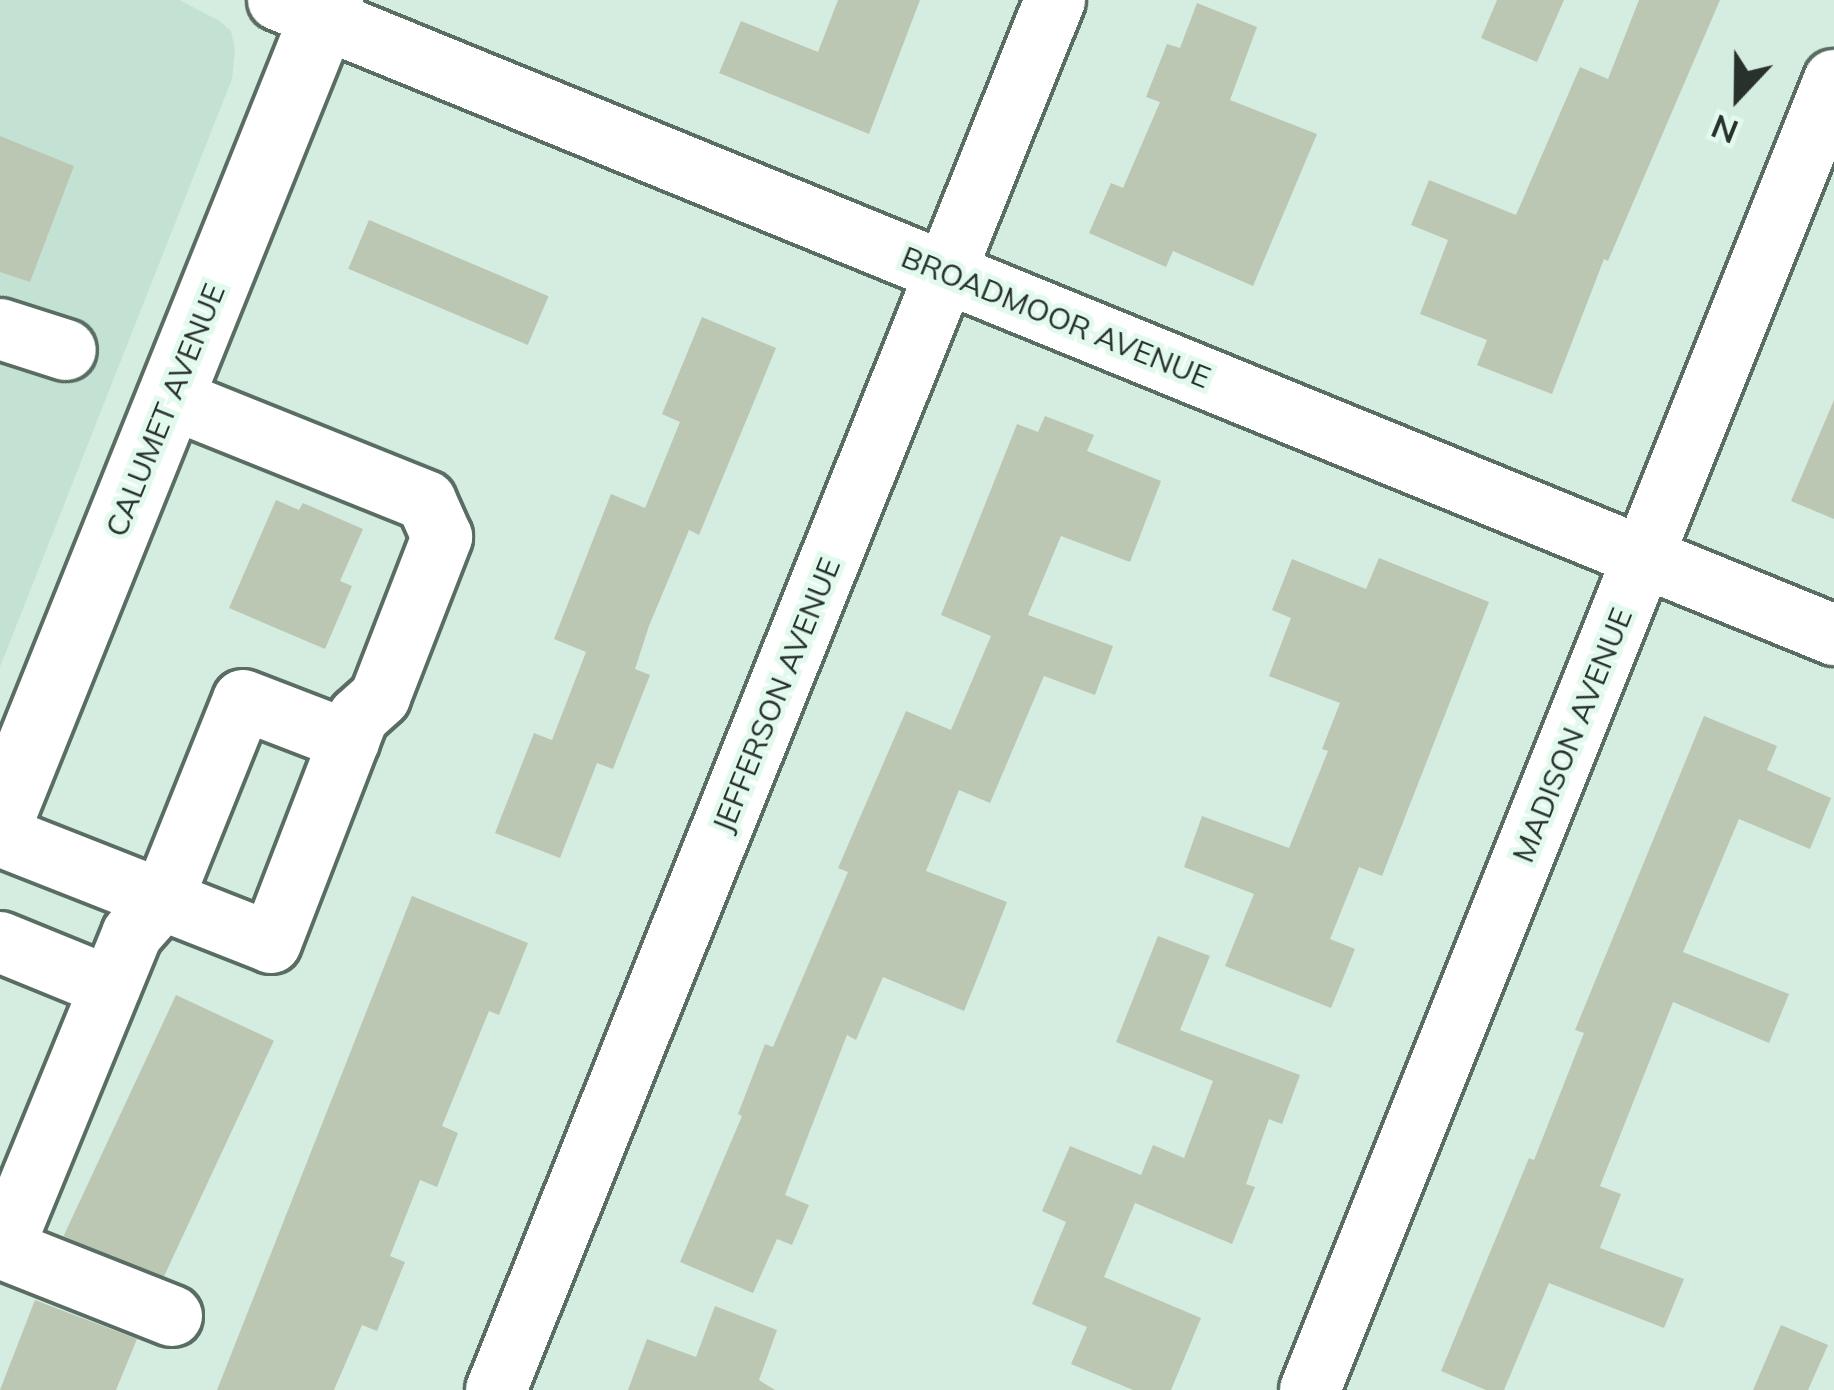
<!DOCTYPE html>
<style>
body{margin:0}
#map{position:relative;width:1834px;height:1390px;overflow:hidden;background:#d5ece0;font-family:Mulish,sans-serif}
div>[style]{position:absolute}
.built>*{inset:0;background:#c4e2d3}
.building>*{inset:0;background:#bcc7b3;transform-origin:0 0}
.roads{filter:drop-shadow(3px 0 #596d63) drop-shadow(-3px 0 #596d63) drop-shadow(0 3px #596d63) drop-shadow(0 -3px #596d63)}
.minor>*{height:60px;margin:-30px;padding:0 30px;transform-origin:30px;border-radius:30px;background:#fff}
.major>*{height:66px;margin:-33px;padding:0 33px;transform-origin:33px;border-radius:33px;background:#fff}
span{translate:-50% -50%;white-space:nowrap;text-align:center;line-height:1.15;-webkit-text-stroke:10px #e2f9ed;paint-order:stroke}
.street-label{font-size:30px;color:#29312d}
.north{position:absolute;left:1678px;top:36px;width:120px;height:120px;-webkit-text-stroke:9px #e2f9ed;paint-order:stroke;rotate:202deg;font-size:33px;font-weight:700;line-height:48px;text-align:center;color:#29312d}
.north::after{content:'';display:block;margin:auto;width:42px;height:54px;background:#29312d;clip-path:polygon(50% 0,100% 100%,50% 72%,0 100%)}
</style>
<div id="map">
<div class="built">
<i style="clip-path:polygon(0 0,179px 0,218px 20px,231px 31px,235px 50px,232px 79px,0 667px)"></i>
</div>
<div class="building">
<i style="clip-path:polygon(838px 0,920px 0,869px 134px,719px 73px,741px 21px,818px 52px)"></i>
<i style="clip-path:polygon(1497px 0,1564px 0,1537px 62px,1481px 38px)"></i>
<i style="clip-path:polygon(1639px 0,1720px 0,1608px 261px,1604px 259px,1552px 394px,1477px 365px,1487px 340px,1420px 314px,1448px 240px,1411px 225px,1429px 180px,1516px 215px,1580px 67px,1608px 79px)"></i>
<i style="clip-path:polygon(1197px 3px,1257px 27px,1230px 100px,1317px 134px,1253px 286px,1173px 251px,1166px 267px,1089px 233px,1111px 183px,1123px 188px,1160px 102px,1146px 97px,1167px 44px,1180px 48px)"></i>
<i style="clip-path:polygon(0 136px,74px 166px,30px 282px,0 272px)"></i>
<i style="left:369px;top:220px;width:195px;height:53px;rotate:23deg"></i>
<i style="clip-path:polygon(702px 317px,776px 348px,699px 535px,689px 530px,649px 626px,635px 669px,650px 675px,613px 769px,597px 763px,560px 858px,495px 833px,534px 733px,552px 740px,586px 652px,554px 639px,611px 494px,645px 508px,680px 422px,662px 414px)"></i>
<i style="clip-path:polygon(1834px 400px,1834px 519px,1791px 501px)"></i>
<i style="clip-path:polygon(1045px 416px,1094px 435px,1087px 451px,1161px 481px,1130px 562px,1061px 536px,1028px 615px,1113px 646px,1095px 695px,1044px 676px,990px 803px,959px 790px,926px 871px,1007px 902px,983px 964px,964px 1011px,883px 977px,856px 1040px,847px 1035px,785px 1195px,809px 1205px,792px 1245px,777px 1239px,753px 1293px,680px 1262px,742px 1116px,738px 1114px,765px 1044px,773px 1047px,848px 872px,838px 868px,906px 711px,951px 730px,991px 636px,941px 615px,1017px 424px,1038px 432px)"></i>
<i style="clip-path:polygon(276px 500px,299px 510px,303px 503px,363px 529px,340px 581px,352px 586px,325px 649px,229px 608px)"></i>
<i style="clip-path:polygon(1379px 558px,1489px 602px,1382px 876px,1359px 867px,1330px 939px,1355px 949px,1331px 1008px,1225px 966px,1254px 894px,1184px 867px,1202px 816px,1289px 848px,1328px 751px,1322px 749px,1340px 703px,1269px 676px,1291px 618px,1272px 610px,1292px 559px,1366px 589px)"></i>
<i style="clip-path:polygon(1704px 716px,1777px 746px,1767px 770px,1831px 798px,1810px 849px,1739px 819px,1683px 952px,1789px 994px,1769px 1043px,1673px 1002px,1600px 1186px,1621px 1194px,1600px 1248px,1684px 1279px,1664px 1328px,1549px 1283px,1504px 1390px,1486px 1390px,1441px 1371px,1529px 1158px,1534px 1160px,1584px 1033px,1575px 1030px)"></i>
<i style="clip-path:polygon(412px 896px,528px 943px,499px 1015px,489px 1011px,442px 1126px,458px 1133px,437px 1187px,420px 1180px,390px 1256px,405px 1262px,377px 1331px,362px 1325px,334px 1390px,217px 1390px)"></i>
<i style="clip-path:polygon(1158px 936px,1210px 956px,1180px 1030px,1300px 1075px,1282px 1124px,1269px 1119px,1246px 1184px,1255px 1187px,1232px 1244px,1135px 1203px,1104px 1277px,1201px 1318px,1171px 1390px,1133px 1390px,1071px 1364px,1087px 1327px,1032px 1304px,1066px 1222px,1042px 1211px,1070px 1146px,1141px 1175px,1153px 1145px,1184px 1158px,1213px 1081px,1116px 1042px)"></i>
<i style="left:176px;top:995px;width:108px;height:266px;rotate:25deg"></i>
<i style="clip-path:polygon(35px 1300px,137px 1339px,116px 1390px,0 1390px)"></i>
<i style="clip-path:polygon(715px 1306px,777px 1330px,759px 1380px,775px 1390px,628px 1390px,647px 1339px,696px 1357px)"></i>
<i style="clip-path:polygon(1781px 1325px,1828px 1345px,1808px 1390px,1753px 1390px)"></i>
</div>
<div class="roads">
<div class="minor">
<i style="left:278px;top:0;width:1681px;rotate:22.2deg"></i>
<i style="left:0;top:329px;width:69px;rotate:17.7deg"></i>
<i style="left:0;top:836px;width:291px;rotate:21.5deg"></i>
<i style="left:271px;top:943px;width:242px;rotate:-68.9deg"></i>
<i style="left:358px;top:717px;width:30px;rotate:-42deg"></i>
<i style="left:380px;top:697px;width:172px;rotate:-68.8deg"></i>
<i style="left:442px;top:537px;width:39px;rotate:-114deg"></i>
<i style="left:426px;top:501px;width:276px;rotate:-158.1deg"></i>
<i style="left:0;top:942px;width:119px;rotate:22.2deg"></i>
<i style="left:172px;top:1316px;width:182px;rotate:-158.4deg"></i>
<i style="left:3px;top:1249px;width:340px;rotate:-67.7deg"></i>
<i style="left:132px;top:934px;width:47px;rotate:-48.5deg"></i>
<i style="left:163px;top:899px;width:214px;rotate:-68.1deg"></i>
<i style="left:243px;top:700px;width:114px;rotate:21.1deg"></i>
<i style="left:496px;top:1390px;width:1498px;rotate:-68.09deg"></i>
<i style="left:1310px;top:1390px;width:1411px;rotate:-68.2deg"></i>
</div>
<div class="major">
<i style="left:0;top:821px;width:885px;rotate:-68.1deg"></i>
</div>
</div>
<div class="street-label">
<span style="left:1056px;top:317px;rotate:22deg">BROADMOOR AVENUE</span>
<span style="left:165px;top:410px;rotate:-68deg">CALUMET AVENUE</span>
<span style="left:776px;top:695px;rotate:-68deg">JEFFERSON AVENUE</span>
<span style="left:1572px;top:735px;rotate:-68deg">MADISON AVENUE</span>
</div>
<div class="north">N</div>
</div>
